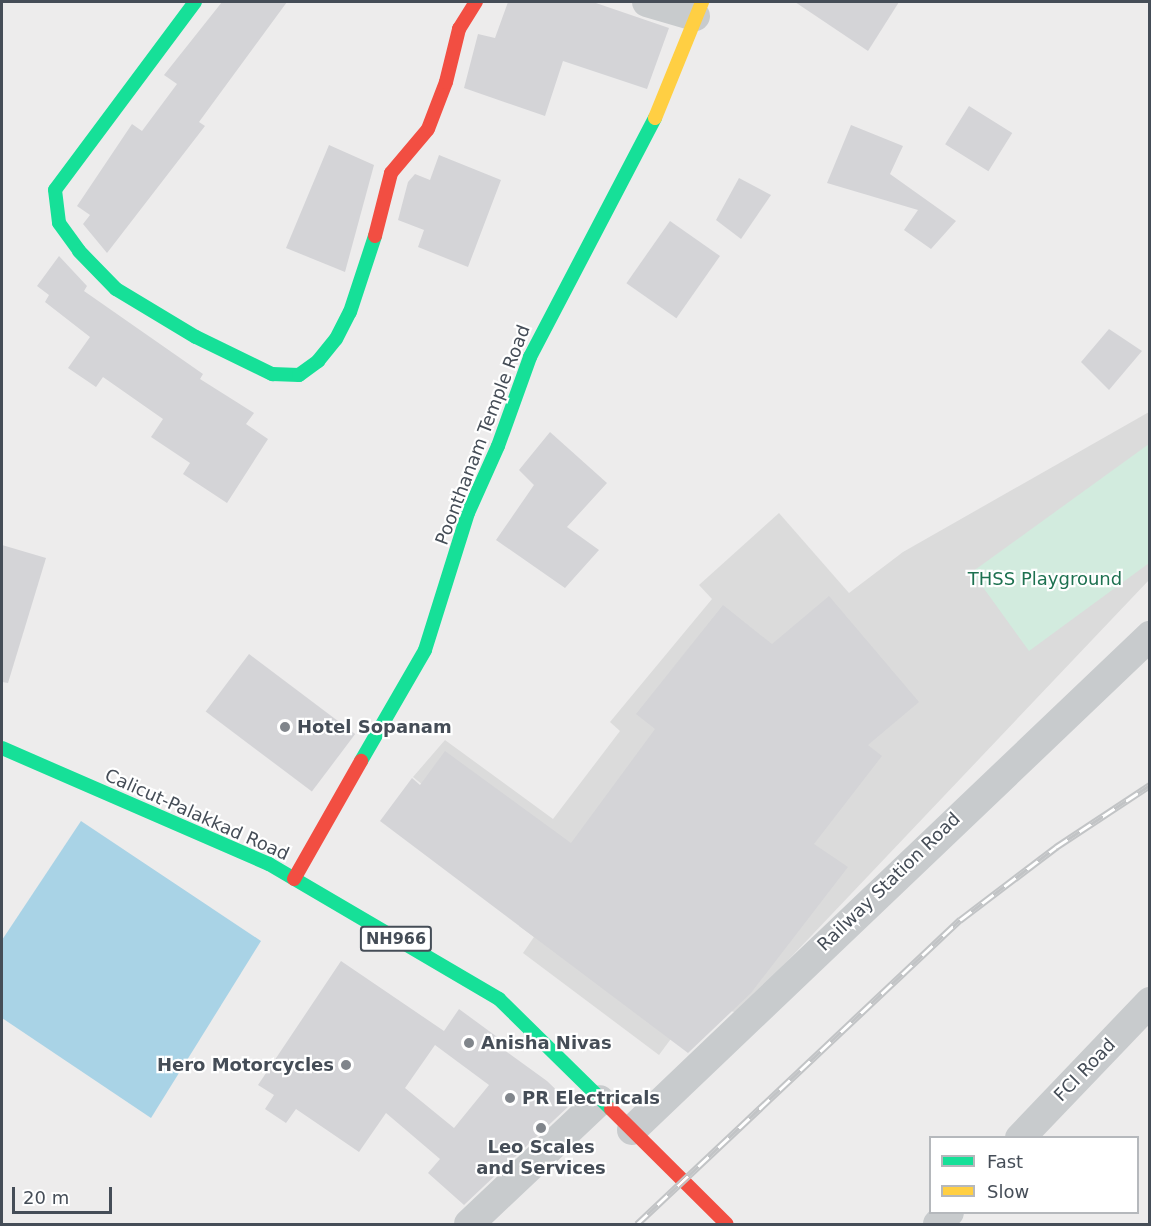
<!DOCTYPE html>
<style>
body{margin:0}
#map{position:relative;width:1151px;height:1226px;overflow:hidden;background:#edecec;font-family:"DejaVu Sans",sans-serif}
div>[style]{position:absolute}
.education>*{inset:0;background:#dbdbdb}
.green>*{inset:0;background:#d2ebde}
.water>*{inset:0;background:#a9d3e6}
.building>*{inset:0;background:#d4d4d7;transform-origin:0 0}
.street>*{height:30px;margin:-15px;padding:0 15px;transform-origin:15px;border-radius:15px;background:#c8cbcd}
.fast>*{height:14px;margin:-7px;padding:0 7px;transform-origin:7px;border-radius:7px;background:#16e098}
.slow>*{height:14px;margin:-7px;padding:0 7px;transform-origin:7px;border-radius:7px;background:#ffcf43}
.jam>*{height:14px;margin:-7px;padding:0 7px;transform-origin:7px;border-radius:7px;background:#f24e42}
.rail>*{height:7px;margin-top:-3.5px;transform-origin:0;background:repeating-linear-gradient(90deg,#fff 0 14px,#c2c4c6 0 28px);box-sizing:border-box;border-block:2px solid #c2c4c6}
.dots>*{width:16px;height:16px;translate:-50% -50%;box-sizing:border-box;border:3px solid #fff;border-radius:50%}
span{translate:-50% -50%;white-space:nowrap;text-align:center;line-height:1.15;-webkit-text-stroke:4.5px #fff;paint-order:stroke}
.shield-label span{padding:2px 4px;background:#fff;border:2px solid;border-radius:4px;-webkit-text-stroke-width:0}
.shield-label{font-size:16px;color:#454d57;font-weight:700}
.street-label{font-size:18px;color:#454d57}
.park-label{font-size:18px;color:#1d7150}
.poi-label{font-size:18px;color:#454d57;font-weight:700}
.left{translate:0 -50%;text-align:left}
.right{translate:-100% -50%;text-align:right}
.frame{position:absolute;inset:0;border:3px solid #454d57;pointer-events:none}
.legend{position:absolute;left:929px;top:1136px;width:210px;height:78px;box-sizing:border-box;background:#fff;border:2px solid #b5b8bc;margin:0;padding:8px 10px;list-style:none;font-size:18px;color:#454d57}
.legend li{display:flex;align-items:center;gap:12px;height:30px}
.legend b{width:30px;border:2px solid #b5b8bc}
.scale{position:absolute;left:12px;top:1187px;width:100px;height:27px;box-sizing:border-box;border:3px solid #454d57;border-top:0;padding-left:8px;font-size:18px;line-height:21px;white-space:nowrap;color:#454d57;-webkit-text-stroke:4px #fff;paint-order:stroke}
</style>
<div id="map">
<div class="education">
<i style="clip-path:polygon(1149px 412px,1149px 580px,738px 1013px,698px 1002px,659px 1055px,523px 953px,534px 937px,519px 926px,547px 886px,413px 777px,445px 740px,553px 819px,620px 731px,610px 722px,712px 599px,699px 585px,779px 513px,849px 593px,903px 552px)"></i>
</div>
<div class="green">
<i style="clip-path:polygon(1149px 444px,1149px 563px,1029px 651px,972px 572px)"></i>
</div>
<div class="water">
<i style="clip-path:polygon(81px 821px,261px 941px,151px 1118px,2px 1018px,2px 940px)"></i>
</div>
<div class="building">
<i style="clip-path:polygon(222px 2px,287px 2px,199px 122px,205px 126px,107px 253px,83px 224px,90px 215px,77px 206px,132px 124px,142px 131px,177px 84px,164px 75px)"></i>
<i style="clip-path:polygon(508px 2px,593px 2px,669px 28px,647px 89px,563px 61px,545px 116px,464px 88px,478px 34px,495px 38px)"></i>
<i style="clip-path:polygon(795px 2px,899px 2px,868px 51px)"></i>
<i style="left:969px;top:106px;width:51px;height:45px;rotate:32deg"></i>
<i style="clip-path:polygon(851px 125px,903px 146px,890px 174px,956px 221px,931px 249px,904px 230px,918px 210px,827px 183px)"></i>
<i style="clip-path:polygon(329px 145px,374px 165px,345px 272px,286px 248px)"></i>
<i style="clip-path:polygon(439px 155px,501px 180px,468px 267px,418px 247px,424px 230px,398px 220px,408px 182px,415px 174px,430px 180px)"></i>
<i style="clip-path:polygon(739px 178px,771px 195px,741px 239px,716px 220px)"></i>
<i style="left:670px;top:221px;width:61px;height:76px;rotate:35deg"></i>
<i style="clip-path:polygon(59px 256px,87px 286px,84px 291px,203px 374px,200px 379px,254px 413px,246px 424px,268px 439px,227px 503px,183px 474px,190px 463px,151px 437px,163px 419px,103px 377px,96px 387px,68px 368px,90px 337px,45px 302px,49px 295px,37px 286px)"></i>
<i style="clip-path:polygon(1109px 329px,1142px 351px,1109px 390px,1081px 362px)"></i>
<i style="clip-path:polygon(550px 432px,607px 483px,567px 527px,599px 550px,565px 588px,496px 540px,534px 485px,519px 470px)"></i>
<i style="clip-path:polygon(2px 545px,46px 558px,8px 683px,2px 682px)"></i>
<i style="clip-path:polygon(829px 596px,919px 702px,868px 745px,882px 756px,814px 844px,848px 867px,751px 993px,688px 1053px,380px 821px,412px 778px,420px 785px,445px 751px,571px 843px,655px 729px,636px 714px,723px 605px,772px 644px)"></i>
<i style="left:249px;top:654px;width:133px;height:72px;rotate:37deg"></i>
<i style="clip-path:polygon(evenodd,341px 961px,444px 1031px,459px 1009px,504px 1042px,500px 1047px,547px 1081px,571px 1104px,464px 1205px,428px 1173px,440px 1159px,386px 1113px,359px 1152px,296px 1109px,286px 1123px,265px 1109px,274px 1095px,258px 1085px,341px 961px,435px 1045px,489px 1085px,454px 1128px,405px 1088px,435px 1045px)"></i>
</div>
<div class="street">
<i style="left:647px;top:2px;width:50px;rotate:16.3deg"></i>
<i style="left:632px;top:1130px;width:716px;rotate:-43.64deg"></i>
<i style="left:1020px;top:1138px;width:188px;rotate:-46.3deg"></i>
<i style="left:469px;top:1224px;width:180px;rotate:-43.4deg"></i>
<i style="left:938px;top:1224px;width:16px;rotate:-47deg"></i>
</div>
<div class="fast">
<i style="left:195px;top:2px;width:234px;rotate:126.7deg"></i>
<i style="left:55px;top:190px;width:33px;rotate:83deg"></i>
<i style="left:59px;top:223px;width:34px;rotate:54deg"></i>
<i style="left:79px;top:251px;width:53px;rotate:45.8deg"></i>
<i style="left:116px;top:289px;width:93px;rotate:31deg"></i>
<i style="left:196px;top:337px;width:85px;rotate:26deg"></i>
<i style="left:272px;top:374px;width:27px;rotate:2deg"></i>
<i style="left:299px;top:375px;width:24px;rotate:-36deg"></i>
<i style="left:318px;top:361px;width:28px;rotate:-51deg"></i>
<i style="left:336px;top:339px;width:30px;rotate:-63deg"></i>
<i style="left:350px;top:312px;width:80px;rotate:-71.8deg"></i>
<i style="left:2px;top:748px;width:291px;rotate:23.5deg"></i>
<i style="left:269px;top:864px;width:267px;rotate:30.4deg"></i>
<i style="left:499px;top:999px;width:157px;rotate:44.5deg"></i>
<i style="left:361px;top:761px;width:128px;rotate:-60deg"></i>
<i style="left:425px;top:650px;width:144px;rotate:-72.6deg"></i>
<i style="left:468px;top:513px;width:73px;rotate:-65.9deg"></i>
<i style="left:498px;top:446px;width:95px;rotate:-70.2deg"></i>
<i style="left:530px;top:357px;width:270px;rotate:-62.4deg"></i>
</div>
<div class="slow">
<i style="left:655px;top:118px;width:125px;rotate:-67.9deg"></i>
</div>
<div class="jam">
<i style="left:375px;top:236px;width:65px;rotate:-75.7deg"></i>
<i style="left:391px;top:173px;width:57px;rotate:-49.9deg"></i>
<i style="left:428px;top:129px;width:50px;rotate:-69deg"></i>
<i style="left:446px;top:82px;width:55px;rotate:-76.2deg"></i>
<i style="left:459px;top:29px;width:32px;rotate:-58deg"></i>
<i style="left:294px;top:879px;width:136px;rotate:-60.4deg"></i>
<i style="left:611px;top:1109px;width:163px;rotate:44.8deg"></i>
</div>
<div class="rail">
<i style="left:637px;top:1224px;width:444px;rotate:-43.3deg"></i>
<i style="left:960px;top:920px;width:121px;rotate:-37.2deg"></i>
<i style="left:1056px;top:847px;width:113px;rotate:-33.4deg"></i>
</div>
<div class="dots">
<i style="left:285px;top:727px;background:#80858b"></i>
<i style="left:469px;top:1043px;background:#80858b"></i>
<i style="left:346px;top:1065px;background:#80858b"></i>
<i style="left:510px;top:1098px;background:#80858b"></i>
<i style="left:541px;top:1128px;background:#80858b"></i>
</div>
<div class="shield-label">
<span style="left:396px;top:939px">NH966</span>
</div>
<div class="street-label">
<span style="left:483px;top:435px;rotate:-69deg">Poonthanam Temple Road</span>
<span style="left:197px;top:815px;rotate:24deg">Calicut-Palakkad Road</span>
<span style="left:889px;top:882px;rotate:-44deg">Railway Station Road</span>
<span style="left:1085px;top:1070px;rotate:-46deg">FCI Road</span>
</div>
<div class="park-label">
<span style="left:1045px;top:579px">THSS Playground</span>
</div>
<div class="poi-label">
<span class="left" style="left:297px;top:727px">Hotel Sopanam</span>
<span class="left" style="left:481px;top:1043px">Anisha Nivas</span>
<span class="right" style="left:334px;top:1065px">Hero Motorcycles</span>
<span class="left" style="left:522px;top:1098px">PR Electricals</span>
<span style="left:541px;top:1158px">Leo Scales<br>and Services</span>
</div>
<div class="frame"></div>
<ul class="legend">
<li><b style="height:8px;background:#16e098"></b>Fast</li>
<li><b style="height:8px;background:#ffcf43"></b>Slow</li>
</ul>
<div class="scale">20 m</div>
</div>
